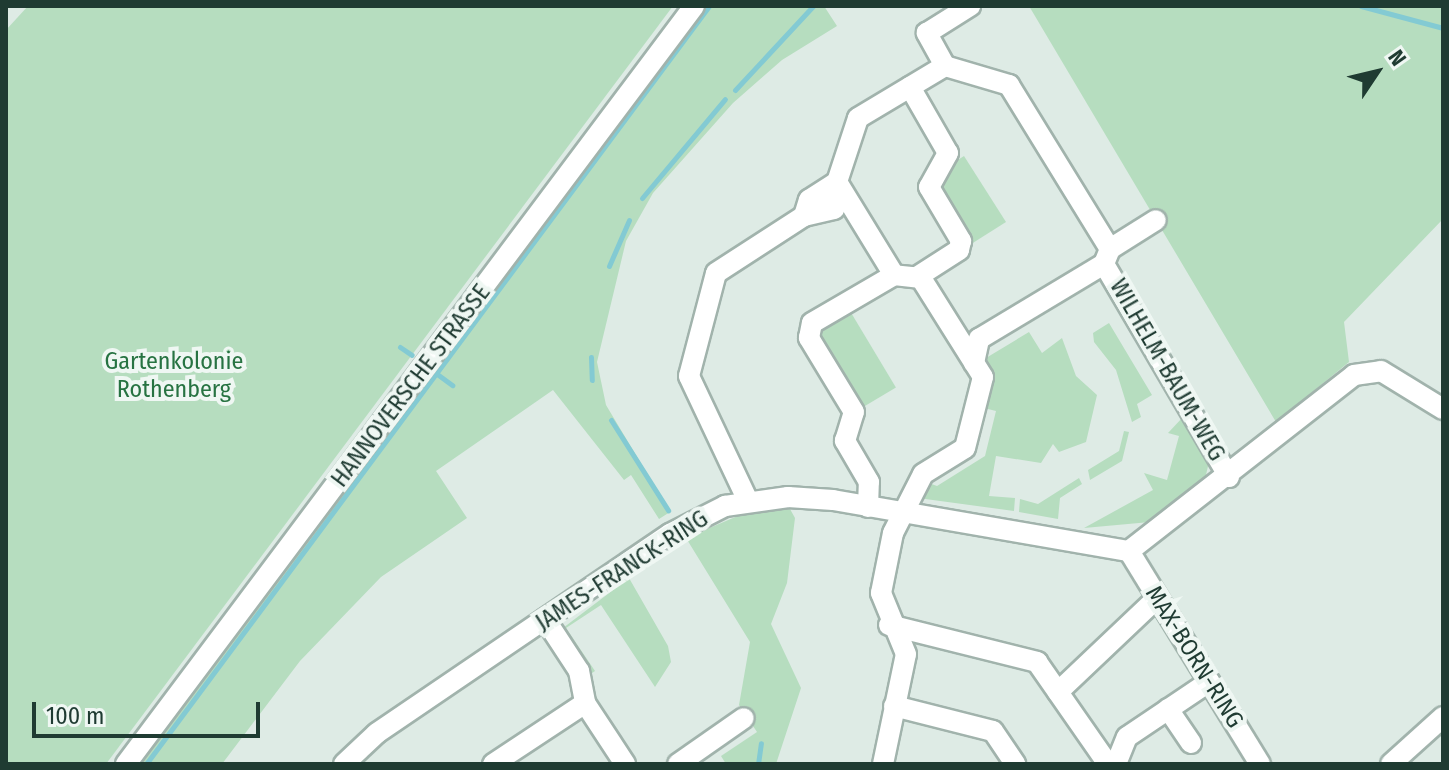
<!DOCTYPE html>
<style>
body{margin:0}
#map{position:relative;width:1449px;height:770px;overflow:hidden;background:#deebe5;font-family:"Fira Sans Condensed",sans-serif}
div>[style]{position:absolute}
.green>*{inset:0;background:#b6ddbf;transform-origin:0 0}
.stream>*{height:5px;margin:-2.5px;padding:0 2.5px;transform-origin:2.5px;border-radius:2.5px;background:#83cad3}
.roads{filter:drop-shadow(2px 0 #a1b3ac) drop-shadow(-2px 0 #a1b3ac) drop-shadow(0 2px #a1b3ac) drop-shadow(0 -2px #a1b3ac)}
.minor>*{height:20px;margin:-10px;padding:0 10px;transform-origin:10px;border-radius:10px;background:#fff}
span{translate:-50% -50%;white-space:nowrap;text-align:center;line-height:1.15;-webkit-text-stroke:8px #eff7f3;paint-order:stroke}
.park-label{font-size:24px;color:#277342}
.street-label{font-size:24px;color:#1f3b32}
.frame{position:absolute;inset:0;border:8px solid #1f3b32;pointer-events:none}
.north{position:absolute;left:1337px;top:32px;width:80px;height:80px;-webkit-text-stroke:6px #eff7f3;paint-order:stroke;rotate:55deg;font-size:22px;font-weight:700;line-height:32px;text-align:center;color:#1f3b32}
.north::after{content:'';display:block;margin:auto;width:28px;height:36px;background:#1f3b32;clip-path:polygon(50% 0,100% 100%,50% 72%,0 100%)}
.scale{position:absolute;left:32px;top:702px;width:228px;height:36px;box-sizing:border-box;border:4px solid #1f3b32;border-top:0;padding-left:10px;font-size:24px;line-height:28px;white-space:nowrap;color:#1f3b32;-webkit-text-stroke:6px #eff7f3;paint-order:stroke}
</style>
<div id="map">
<div class="green">
<i style="clip-path:polygon(28px 6px,673px 6px,106px 764px,6px 764px,6px 30px)"></i>
<i style="clip-path:polygon(707px 6px,824px 6px,837px 26px,782px 60px,733px 103px,653px 193px,626px 241px,597px 362px,606px 405px,670px 512px,659px 519px,631px 475px,624px 480px,553px 390px,436px 471px,467px 518px,381px 577px,300px 661px,222px 764px,141px 764px)"></i>
<i style="clip-path:polygon(1029px 6px,1443px 6px,1443px 219px,1344px 322px,1349px 362px,1276px 422px)"></i>
<i style="clip-path:polygon(964px 156px,1006px 222px,968px 246px,933px 176px)"></i>
<i style="left:847px;top:306px;width:95px;height:45px;rotate:59deg"></i>
<i style="clip-path:polygon(1109px 323px,1152px 395px,1137px 404px,1141px 417px,1132px 422px,1116px 370px,1094px 342px,1093px 333px)"></i>
<i style="clip-path:polygon(1029px 332px,1042px 353px,1062px 338px,1076px 376px,1097px 395px,1086px 442px,1059px 452px,1053px 444px,1041px 463px,996px 456px,989px 496px,1015px 498px,1014px 511px,918px 498px,926px 482px,937px 486px,985px 456px,996px 411px,984px 408px,981px 361px)"></i>
<i style="clip-path:polygon(1183px 417px,1209px 462px,1205px 479px,1150px 522px,1084px 528px,1153px 490px,1144px 473px,1167px 480px,1179px 436px,1168px 433px)"></i>
<i style="clip-path:polygon(1124px 431px,1129px 432px,1122px 461px,1090px 480px,1088px 470px,1119px 451px)"></i>
<i style="clip-path:polygon(1079px 478px,1082px 484px,1060px 498px,1058px 519px,1019px 512px,1020px 499px,1038px 504px)"></i>
<i style="clip-path:polygon(790px 509px,795px 518px,787px 583px,771px 624px,801px 688px,776px 764px,726px 764px,721px 756px,757px 732px,739px 705px,750px 642px,686px 538px,740px 515px)"></i>
<i style="clip-path:polygon(629px 578px,668px 646px,671px 662px,655px 687px,601px 605px,566px 628px,595px 671px,589px 675px,559px 631px)"></i>
</div>
<div class="stream">
<i style="left:1361px;top:6px;width:85px;rotate:15deg"></i>
<i style="left:735px;top:90px;width:115px;rotate:-47.1deg"></i>
<i style="left:642px;top:198px;width:129px;rotate:-50deg"></i>
<i style="left:609px;top:266px;width:50px;rotate:-66.5deg"></i>
<i style="left:400px;top:347px;width:14px;rotate:34deg"></i>
<i style="left:591px;top:357px;width:23px;rotate:88deg"></i>
<i style="left:437px;top:374px;width:19px;rotate:36deg"></i>
<i style="left:611px;top:420px;width:107px;rotate:57.7deg"></i>
<i style="left:146px;top:764px;width:944px;rotate:-53.4deg"></i>
<i style="left:758px;top:764px;width:21px;rotate:-82deg"></i>
</div>
<div class="roads">
<div class="minor">
<i style="left:945px;top:66px;width:38px;rotate:-119deg"></i>
<i style="left:927px;top:33px;width:51px;rotate:-32.1deg"></i>
<i style="left:910px;top:87px;width:76px;rotate:60.1deg"></i>
<i style="left:948px;top:153px;width:39px;rotate:119deg"></i>
<i style="left:929px;top:187px;width:63px;rotate:59.3deg"></i>
<i style="left:961px;top:241px;width:9px;rotate:103deg"></i>
<i style="left:959px;top:250px;width:50px;rotate:147.3deg"></i>
<i style="left:1110px;top:249px;width:54px;rotate:-32.2deg"></i>
<i style="left:974px;top:363px;width:25px;rotate:-78deg"></i>
<i style="left:979px;top:339px;width:146px;rotate:-31deg"></i>
<i style="left:748px;top:501px;width:138px;rotate:-115.3deg"></i>
<i style="left:689px;top:376px;width:106px;rotate:-75.3deg"></i>
<i style="left:716px;top:273px;width:105px;rotate:-32.9deg"></i>
<i style="left:804px;top:216px;width:17px;rotate:-73deg"></i>
<i style="left:809px;top:200px;width:33px;rotate:-33deg"></i>
<i style="left:837px;top:182px;width:27px;rotate:96deg"></i>
<i style="left:834px;top:209px;width:31px;rotate:167deg"></i>
<i style="left:868px;top:507px;width:25px;rotate:-88deg"></i>
<i style="left:869px;top:482px;width:48px;rotate:-120.3deg"></i>
<i style="left:845px;top:441px;width:30px;rotate:-73deg"></i>
<i style="left:854px;top:412px;width:87px;rotate:-121.3deg"></i>
<i style="left:809px;top:338px;width:15px;rotate:-79deg"></i>
<i style="left:812px;top:323px;width:95px;rotate:-30.3deg"></i>
<i style="left:894px;top:275px;width:109px;rotate:-121.5deg"></i>
<i style="left:837px;top:182px;width:67px;rotate:-71.8deg"></i>
<i style="left:858px;top:118px;width:101px;rotate:-30.9deg"></i>
<i style="left:945px;top:66px;width:67px;rotate:16.5deg"></i>
<i style="left:1009px;top:85px;width:193px;rotate:58.4deg"></i>
<i style="left:1110px;top:249px;width:16px;rotate:112deg"></i>
<i style="left:1104px;top:264px;width:247px;rotate:59.6deg"></i>
<i style="left:1129px;top:551px;width:286px;rotate:-38deg"></i>
<i style="left:1354px;top:375px;width:27px;rotate:-8deg"></i>
<i style="left:1381px;top:371px;width:73px;rotate:31.5deg"></i>
<i style="left:1129px;top:551px;width:250px;rotate:58.4deg"></i>
<i style="left:545px;top:619px;width:62px;rotate:56.8deg"></i>
<i style="left:579px;top:671px;width:33px;rotate:79deg"></i>
<i style="left:585px;top:703px;width:73px;rotate:56.7deg"></i>
<i style="left:889px;top:625px;width:153px;rotate:14deg"></i>
<i style="left:1037px;top:662px;width:124px;rotate:55.2deg"></i>
<i style="left:1058px;top:692px;width:137px;rotate:-43.5deg"></i>
<i style="left:894px;top:706px;width:102px;rotate:14.2deg"></i>
<i style="left:993px;top:731px;width:40px;rotate:56deg"></i>
<i style="left:1168px;top:709px;width:41px;rotate:55.9deg"></i>
<i style="left:126px;top:764px;width:947px;rotate:-53.15deg"></i>
<i style="left:344px;top:764px;width:45px;rotate:-43.2deg"></i>
<i style="left:377px;top:733px;width:354px;rotate:-34.2deg"></i>
<i style="left:670px;top:534px;width:62px;rotate:-27deg"></i>
<i style="left:725px;top:506px;width:64px;rotate:-8.1deg"></i>
<i style="left:788px;top:497px;width:45px;rotate:3.8deg"></i>
<i style="left:833px;top:500px;width:300px;rotate:9.8deg"></i>
<i style="left:493px;top:764px;width:110px;rotate:-33.5deg"></i>
<i style="left:678px;top:764px;width:80px;rotate:-34.9deg"></i>
<i style="left:883px;top:764px;width:112px;rotate:-78.2deg"></i>
<i style="left:906px;top:654px;width:66px;rotate:-112.3deg"></i>
<i style="left:881px;top:593px;width:61px;rotate:-78.7deg"></i>
<i style="left:893px;top:533px;width:66px;rotate:-63deg"></i>
<i style="left:923px;top:474px;width:49px;rotate:-31.8deg"></i>
<i style="left:965px;top:448px;width:73px;rotate:-75.8deg"></i>
<i style="left:983px;top:377px;width:117px;rotate:-122.1deg"></i>
<i style="left:921px;top:278px;width:27px;rotate:-174deg"></i>
<i style="left:1116px;top:764px;width:29px;rotate:-68deg"></i>
<i style="left:1127px;top:737px;width:99px;rotate:-33.9deg"></i>
<i style="left:1391px;top:764px;width:70px;rotate:-42.1deg"></i>
</div>
</div>
<div class="park-label">
<span style="left:174px;top:376px">Gartenkolonie<br>Rothenberg</span>
</div>
<div class="street-label">
<span style="left:1167px;top:370px;rotate:60deg">WILHELM-BAUM-WEG</span>
<span style="left:411px;top:386px;rotate:-53deg">HANNOVERSCHE STRASSE</span>
<span style="left:622px;top:571px;rotate:-33deg">JAMES-FRANCK-RING</span>
<span style="left:1194px;top:657px;rotate:58deg">MAX-BORN-RING</span>
</div>
<div class="frame"></div>
<div class="north">N</div>
<div class="scale">100 m</div>
</div>
